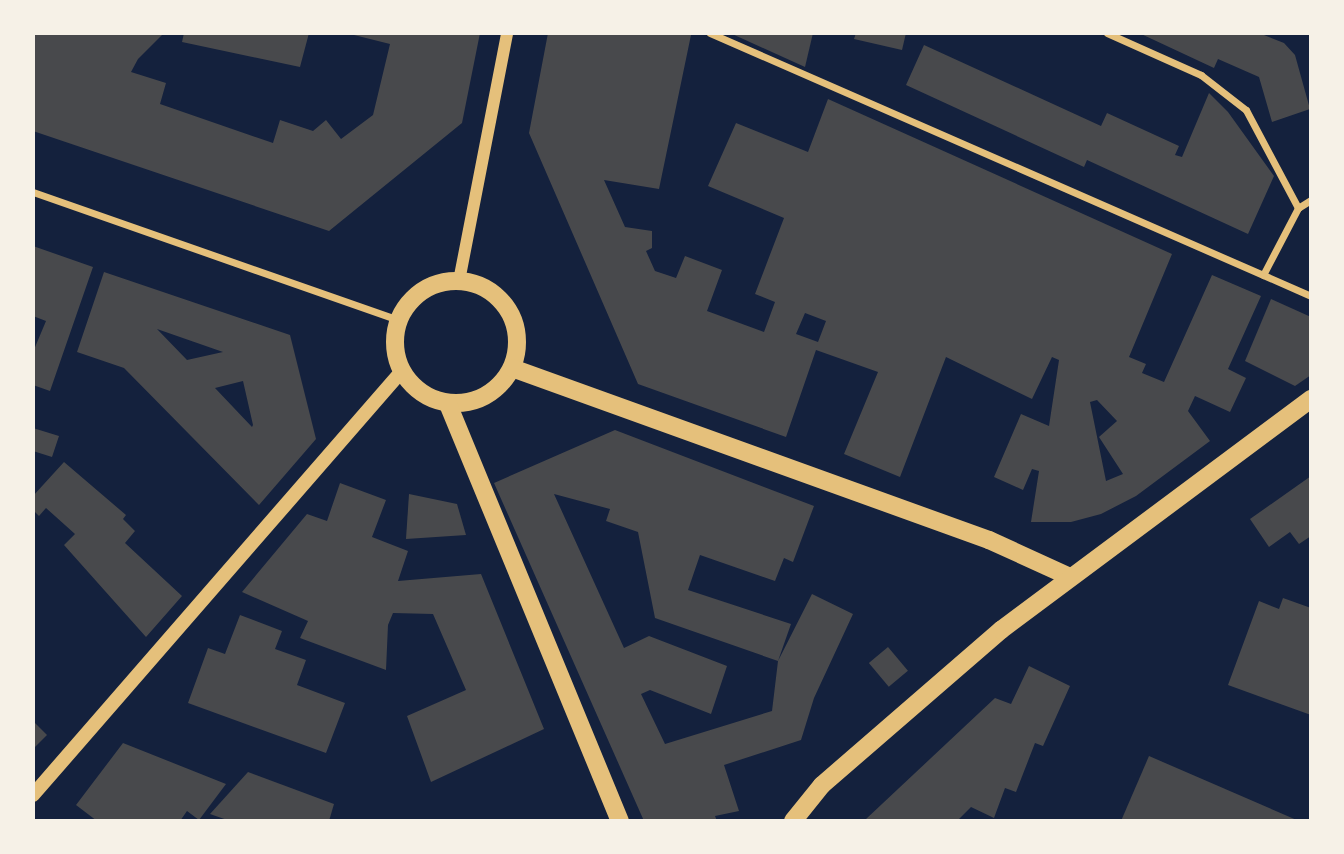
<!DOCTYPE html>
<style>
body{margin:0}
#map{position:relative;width:1344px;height:854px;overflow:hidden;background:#14213d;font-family:Lato,sans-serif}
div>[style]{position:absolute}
.building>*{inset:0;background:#48494c;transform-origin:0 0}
.minor>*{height:7px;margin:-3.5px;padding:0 3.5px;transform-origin:3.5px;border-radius:3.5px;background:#e5c07b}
.tertiary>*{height:12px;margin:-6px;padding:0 6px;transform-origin:6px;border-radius:6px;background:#e5c07b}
.secondary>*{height:14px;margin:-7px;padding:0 7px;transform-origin:7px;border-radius:7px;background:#e5c07b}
.primary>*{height:18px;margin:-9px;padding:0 9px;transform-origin:9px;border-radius:9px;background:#e5c07b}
.primary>.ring{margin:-9px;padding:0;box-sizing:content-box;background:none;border:18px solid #e5c07b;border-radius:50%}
span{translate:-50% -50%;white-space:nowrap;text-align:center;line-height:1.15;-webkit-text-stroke:7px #f6f1e7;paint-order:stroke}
.frame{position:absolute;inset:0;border:35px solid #f6f1e7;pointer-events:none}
</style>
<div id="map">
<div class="building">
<i style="clip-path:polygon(33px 33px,164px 33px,138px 59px,131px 72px,166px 83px,160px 104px,273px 143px,280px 120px,313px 131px,326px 120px,341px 139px,373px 115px,390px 44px,346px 33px,480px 33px,462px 123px,329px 231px,33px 131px)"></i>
<i style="clip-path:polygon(184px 33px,309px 33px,300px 67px,182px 42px)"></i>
<i style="clip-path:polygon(evenodd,548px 33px,691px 35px,659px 189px,604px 180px,625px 227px,652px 231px,652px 248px,646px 251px,655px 271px,676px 278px,685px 256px,722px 270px,707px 311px,764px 332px,775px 302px,755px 294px,784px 218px,708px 186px,736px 123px,808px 152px,828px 99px,1172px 254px,1129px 357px,1146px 364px,1142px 373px,1164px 382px,1212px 275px,1261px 296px,1228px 369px,1246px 378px,1230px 412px,1195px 396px,1188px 411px,1210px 441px,1136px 496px,1101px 514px,1071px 522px,1031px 522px,1039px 471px,1032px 469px,1023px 490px,994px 477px,1021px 414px,1049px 426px,1059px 360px,1052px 357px,1032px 399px,946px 357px,900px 477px,844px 454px,878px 372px,816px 350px,786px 437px,638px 384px,529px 133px,548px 33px,805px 313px,826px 321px,818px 342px,796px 334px,805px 313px,548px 33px,1097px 400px,1117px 421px,1099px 437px,1123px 474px,1106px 481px,1090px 402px,1097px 400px)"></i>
<i style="clip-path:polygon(730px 33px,813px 33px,805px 67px)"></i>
<i style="clip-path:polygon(856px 33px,906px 33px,902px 50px,854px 39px)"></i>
<i style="clip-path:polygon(1139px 33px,1259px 33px,1284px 43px,1295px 55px,1310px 109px,1272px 122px,1259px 77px,1218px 59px,1214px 68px)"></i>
<i style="clip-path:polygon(924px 45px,1101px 126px,1107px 113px,1179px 146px,1175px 155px,1182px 157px,1209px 93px,1228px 112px,1274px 176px,1248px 234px,1087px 160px,1084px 167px,906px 85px)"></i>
<i style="clip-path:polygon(33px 246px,93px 267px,50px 391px,33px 385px,33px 352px,46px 321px,33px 316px)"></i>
<i style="clip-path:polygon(evenodd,104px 272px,290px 335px,316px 439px,259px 505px,124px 368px,77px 352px,104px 272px,157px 329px,223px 352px,187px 360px,157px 329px,104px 272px,243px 381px,253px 425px,252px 427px,215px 388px,243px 381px)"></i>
<i style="clip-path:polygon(1271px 299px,1311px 317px,1311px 375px,1295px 386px,1245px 361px)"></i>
<i style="clip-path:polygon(33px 428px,59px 436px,52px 457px,33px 451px)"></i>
<i style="clip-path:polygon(615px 430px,814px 506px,793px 562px,784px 558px,775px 581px,700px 555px,688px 590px,791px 624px,778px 661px,655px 618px,638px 532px,606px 521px,610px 509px,554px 494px,624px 648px,649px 636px,727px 666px,711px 714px,650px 690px,641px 694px,665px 744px,772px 711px,778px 661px,812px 594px,853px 614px,814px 698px,801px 740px,724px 765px,739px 811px,715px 816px,717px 821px,644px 821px,494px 483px)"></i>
<i style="clip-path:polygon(64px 462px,126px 515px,123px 519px,135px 531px,125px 543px,182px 596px,146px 637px,64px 545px,75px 534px,46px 508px,39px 516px,33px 510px,33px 496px)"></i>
<i style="clip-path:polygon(1311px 476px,1311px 536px,1299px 544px,1290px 532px,1269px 547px,1250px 519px)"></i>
<i style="clip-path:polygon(340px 483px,386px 500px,372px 537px,408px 551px,398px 581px,481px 574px,544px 729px,431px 782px,407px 716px,466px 690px,433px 614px,393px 613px,388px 625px,386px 670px,300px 638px,308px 621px,242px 592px,307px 514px,327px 521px)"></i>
<i style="clip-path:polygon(409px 494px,457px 504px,466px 535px,406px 539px)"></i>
<i style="clip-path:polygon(1283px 598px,1311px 608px,1311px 715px,1228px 685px,1259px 601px,1279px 609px)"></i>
<i style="clip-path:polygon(240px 615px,282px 631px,275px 649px,306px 660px,297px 685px,345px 703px,326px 753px,188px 703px,208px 648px,225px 654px)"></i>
<i style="left:888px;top:647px;width:31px;height:25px;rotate:50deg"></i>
<i style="clip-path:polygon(1029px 666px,1070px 686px,1043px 746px,1035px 743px,1016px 792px,1005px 788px,994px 818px,971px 807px,957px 821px,866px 819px,995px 698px,1011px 704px)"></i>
<i style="clip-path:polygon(33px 721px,47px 735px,33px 749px)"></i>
<i style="clip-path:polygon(123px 743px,226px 784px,199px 820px,187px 811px,180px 821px,97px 821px,76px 805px)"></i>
<i style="clip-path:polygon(1149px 756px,1299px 821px,1121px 821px)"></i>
<i style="clip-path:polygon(248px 772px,334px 804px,329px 821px,230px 821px,210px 814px)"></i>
</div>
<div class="minor">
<i style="left:710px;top:33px;width:656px;rotate:23.63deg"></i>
<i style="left:1107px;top:33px;width:103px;rotate:24.1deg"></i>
<i style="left:1201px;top:75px;width:57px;rotate:37.9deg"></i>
<i style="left:1246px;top:110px;width:111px;rotate:62deg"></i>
<i style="left:33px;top:192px;width:387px;rotate:19.3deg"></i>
<i style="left:1263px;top:275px;width:76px;rotate:-62.4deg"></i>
<i style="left:1298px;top:208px;width:15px;rotate:-32deg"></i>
</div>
<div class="tertiary">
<i style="left:459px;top:281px;width:253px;rotate:-79deg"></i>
</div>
<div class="secondary">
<i style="left:33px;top:795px;width:561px;rotate:-48.98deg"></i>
</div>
<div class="primary">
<i class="ring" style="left:395px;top:281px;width:104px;height:104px"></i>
<i style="left:512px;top:368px;width:507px;rotate:19.83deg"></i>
<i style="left:989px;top:540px;width:87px;rotate:24.5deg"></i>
<i style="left:448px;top:404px;width:451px;rotate:67.6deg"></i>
<i style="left:793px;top:821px;width:46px;rotate:-51.1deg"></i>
<i style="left:822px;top:785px;width:237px;rotate:-40.9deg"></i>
<i style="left:1001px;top:630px;width:387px;rotate:-36.7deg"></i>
</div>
<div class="frame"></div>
</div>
